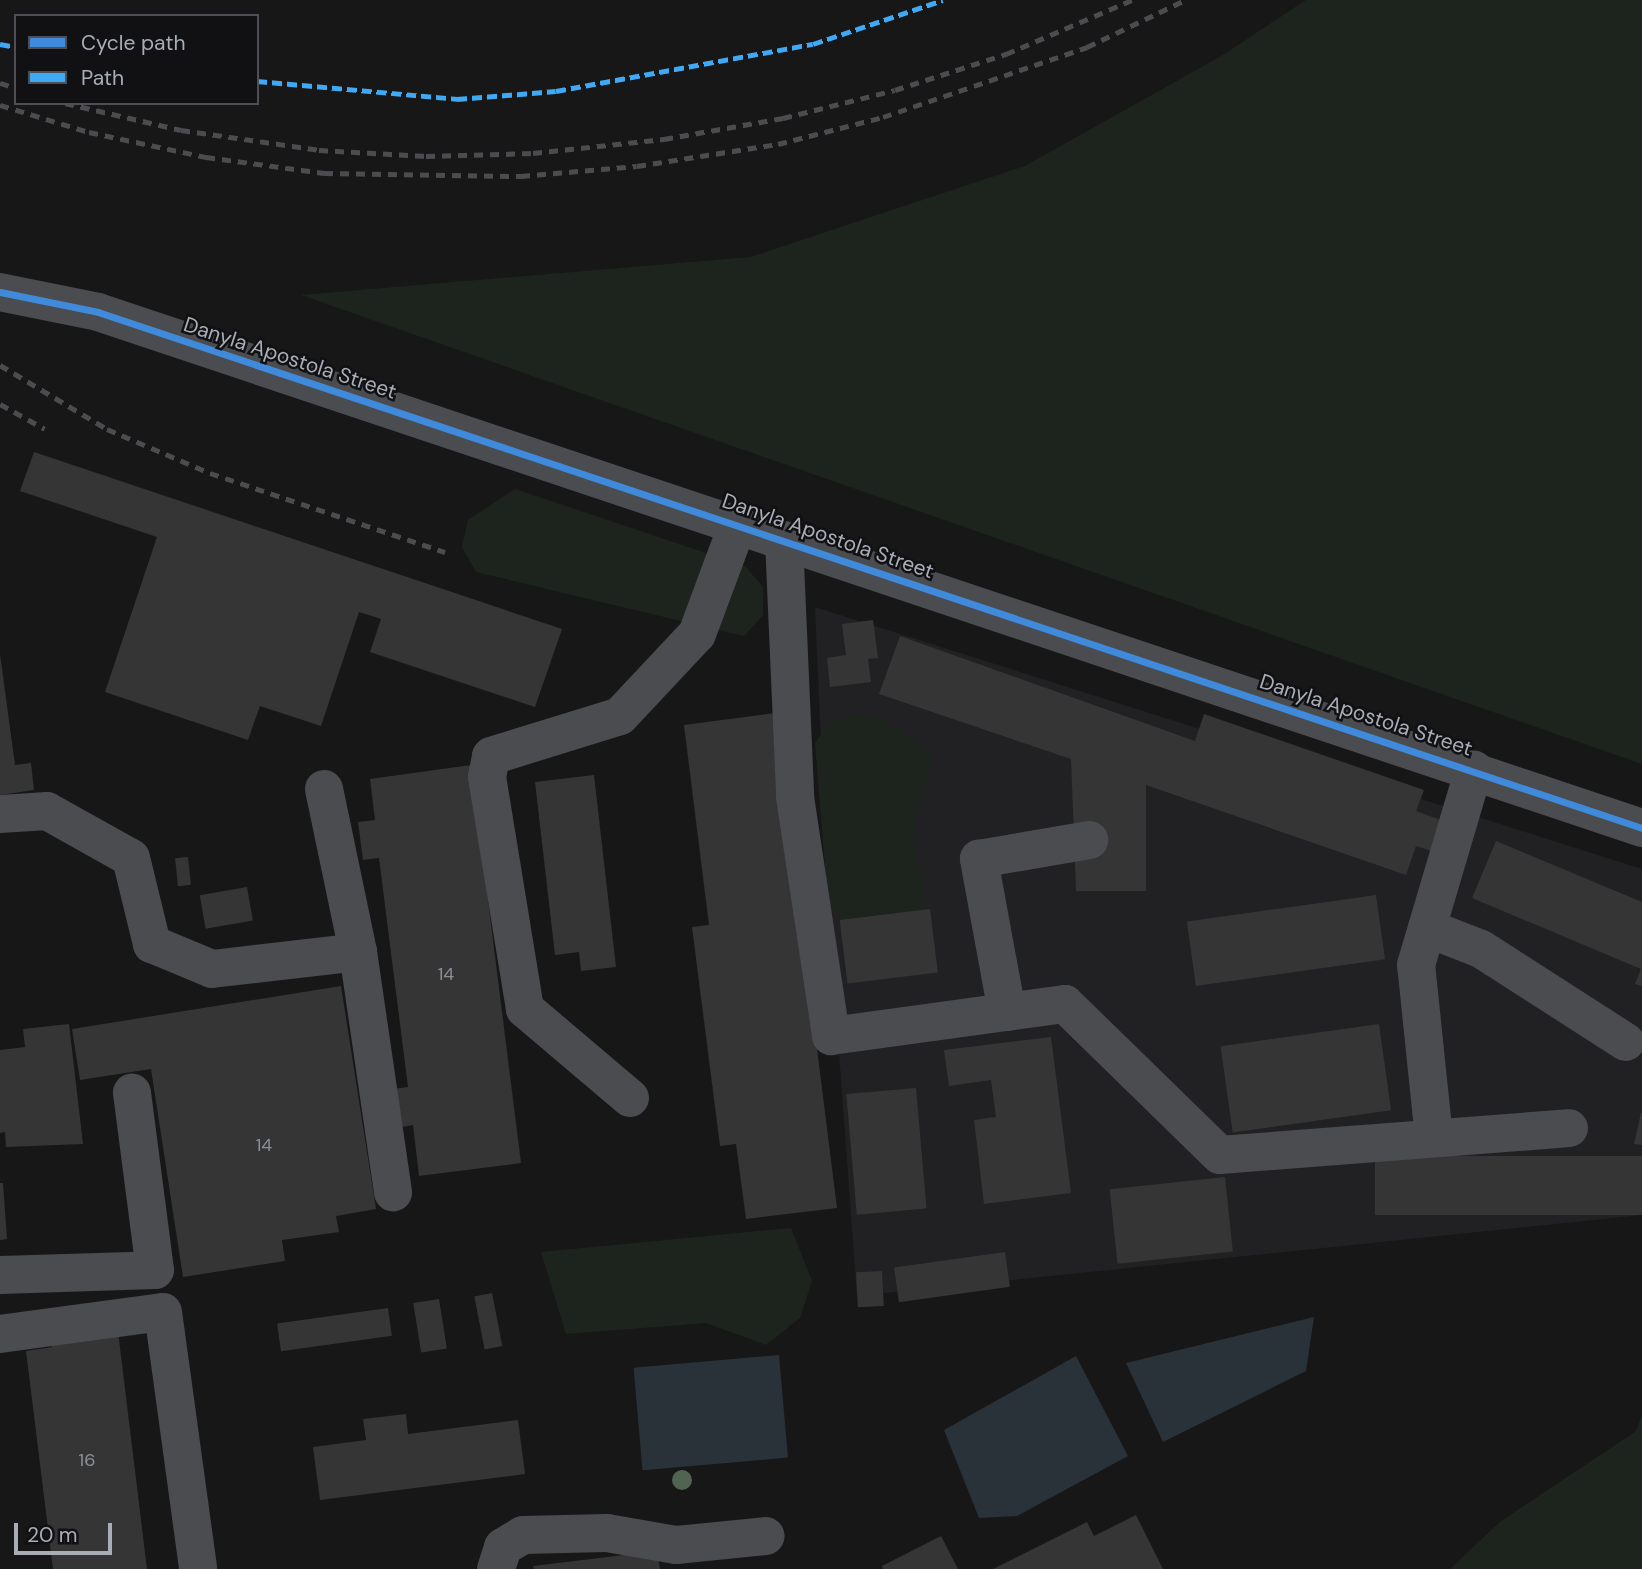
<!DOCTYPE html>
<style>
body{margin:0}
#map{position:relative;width:1642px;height:1569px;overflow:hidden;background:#171717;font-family:"DM Sans",sans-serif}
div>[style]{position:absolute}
.built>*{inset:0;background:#212123}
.green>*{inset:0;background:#1d241e}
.water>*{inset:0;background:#2a3239;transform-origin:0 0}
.building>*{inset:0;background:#353536;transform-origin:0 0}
.minor>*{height:38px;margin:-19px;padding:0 19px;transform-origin:19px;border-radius:19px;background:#4b4c50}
.rail>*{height:5px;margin-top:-2.5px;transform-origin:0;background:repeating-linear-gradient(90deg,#4b4c4f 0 9px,transparent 0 16px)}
.quiet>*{height:5px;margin-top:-2.5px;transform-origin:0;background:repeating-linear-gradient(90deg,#3fa9f5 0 10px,transparent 0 15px)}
.cycleway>*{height:7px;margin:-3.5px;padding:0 3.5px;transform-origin:3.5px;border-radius:3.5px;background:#408adc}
.trees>*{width:20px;height:20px;margin:-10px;border-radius:50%;background:#506451}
span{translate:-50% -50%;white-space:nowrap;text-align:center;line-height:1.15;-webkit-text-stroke:5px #111113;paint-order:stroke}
.number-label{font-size:18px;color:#8b8f98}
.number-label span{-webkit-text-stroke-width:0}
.street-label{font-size:21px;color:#a8adb8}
.legend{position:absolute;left:14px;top:14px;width:245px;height:91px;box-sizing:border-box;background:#111113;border:2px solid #4d4f55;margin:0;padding:9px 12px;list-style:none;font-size:21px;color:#a8adb8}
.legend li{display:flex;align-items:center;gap:14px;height:35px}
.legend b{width:35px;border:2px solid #4d4f55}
.scale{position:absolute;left:14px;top:1523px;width:98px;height:32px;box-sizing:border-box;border:4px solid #a8adb8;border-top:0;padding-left:9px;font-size:21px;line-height:24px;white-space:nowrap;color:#a8adb8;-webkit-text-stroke:5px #111113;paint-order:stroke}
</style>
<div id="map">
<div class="built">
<i style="clip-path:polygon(815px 607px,1642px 869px,1642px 1215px,857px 1296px,828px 905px)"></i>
</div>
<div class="green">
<i style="clip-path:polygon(1306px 0,1642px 0,1642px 764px,301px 295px,751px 257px,1025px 166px,1223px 55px)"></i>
<i style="clip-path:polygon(515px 489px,745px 566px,763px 587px,763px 615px,744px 636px,476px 572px,462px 547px,468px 520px)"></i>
<i style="clip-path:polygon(858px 714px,884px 719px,929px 752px,931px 763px,915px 816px,913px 844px,927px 898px,919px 926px,848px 924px,828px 905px,815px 743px,831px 721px)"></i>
<i style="clip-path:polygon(791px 1228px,812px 1281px,800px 1318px,766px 1345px,706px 1323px,566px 1334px,541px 1252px)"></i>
<i style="clip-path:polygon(1642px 1416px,1642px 1569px,1450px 1569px,1501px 1521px,1635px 1432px)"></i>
</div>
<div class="water">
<i style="clip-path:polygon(1314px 1317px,1306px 1371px,1163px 1442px,1126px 1363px)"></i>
<i style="left:779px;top:1355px;width:103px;height:146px;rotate:85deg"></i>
<i style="clip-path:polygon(1076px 1356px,1128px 1456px,1017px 1516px,979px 1518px,944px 1430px)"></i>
</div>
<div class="building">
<i style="clip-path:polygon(34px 452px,562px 629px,535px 707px,370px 652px,381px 619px,359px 612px,321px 726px,260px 706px,248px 740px,105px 692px,157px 537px,20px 491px)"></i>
<i style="clip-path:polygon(873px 620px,878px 658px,868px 659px,871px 682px,830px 687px,827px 658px,846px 655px,842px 624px)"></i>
<i style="clip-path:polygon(900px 636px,1195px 741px,1204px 714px,1424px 790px,1416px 811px,1449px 823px,1438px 853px,1416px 846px,1406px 875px,1146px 785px,1146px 891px,1076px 891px,1071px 759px,879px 694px)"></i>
<i style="clip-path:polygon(0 654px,15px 765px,31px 763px,34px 790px,0 795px)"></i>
<i style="clip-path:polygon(775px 713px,837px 1208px,746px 1219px,736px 1144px,720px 1146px,692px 927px,709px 925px,684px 725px)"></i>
<i style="clip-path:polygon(471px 765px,521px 1163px,419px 1176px,413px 1125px,397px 1128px,392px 1089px,408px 1087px,379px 858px,363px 860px,358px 822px,375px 820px,370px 779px)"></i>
<i style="clip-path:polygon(594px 775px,616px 967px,581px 971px,579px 952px,555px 955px,535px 782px)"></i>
<i style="clip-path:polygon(1496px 841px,1642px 902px,1642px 986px,1635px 984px,1641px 969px,1472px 898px)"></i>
<i style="left:188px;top:857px;width:28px;height:13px;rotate:84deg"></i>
<i style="left:247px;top:887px;width:34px;height:48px;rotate:80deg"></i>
<i style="left:1376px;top:895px;width:65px;height:191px;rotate:82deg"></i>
<i style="left:930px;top:909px;width:64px;height:91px;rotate:83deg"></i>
<i style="clip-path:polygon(341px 986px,376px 1209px,336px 1216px,339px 1232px,282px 1240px,285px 1261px,183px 1277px,151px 1069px,80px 1080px,72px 1029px)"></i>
<i style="clip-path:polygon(69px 1024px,83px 1144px,6px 1147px,5px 1132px,0 1133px,0 1050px,25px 1047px,23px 1029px)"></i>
<i style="left:1379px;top:1024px;width:87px;height:160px;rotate:82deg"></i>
<i style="clip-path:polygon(1051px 1037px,1071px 1193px,984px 1204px,974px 1120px,996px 1117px,991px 1080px,949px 1086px,944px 1050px)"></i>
<i style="left:916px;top:1088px;width:121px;height:70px;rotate:85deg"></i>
<i style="clip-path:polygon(1641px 1113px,1642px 1113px,1642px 1145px,1634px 1144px)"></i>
<i style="left:1642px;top:1156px;width:59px;height:267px;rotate:90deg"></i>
<i style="left:1225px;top:1177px;width:75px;height:116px;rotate:84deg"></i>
<i style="clip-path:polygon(0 1183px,3px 1183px,7px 1239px,0 1240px)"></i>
<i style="left:1005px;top:1252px;width:35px;height:112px;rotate:82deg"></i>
<i style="left:882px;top:1271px;width:35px;height:26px;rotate:87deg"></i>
<i style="left:492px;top:1293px;width:54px;height:18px;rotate:79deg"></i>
<i style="left:439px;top:1299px;width:50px;height:26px;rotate:81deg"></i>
<i style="left:388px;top:1308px;width:28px;height:112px;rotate:82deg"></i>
<i style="clip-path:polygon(117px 1323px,147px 1569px,53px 1569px,26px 1351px,52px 1347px,50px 1332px)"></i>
<i style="clip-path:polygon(406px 1414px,408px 1434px,518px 1420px,525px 1474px,320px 1500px,313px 1447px,366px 1440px,363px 1419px)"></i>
<i style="clip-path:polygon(1136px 1515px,1163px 1569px,993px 1569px,1087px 1522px,1094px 1536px)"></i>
<i style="clip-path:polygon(941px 1536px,958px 1569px,883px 1569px,882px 1566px)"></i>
<i style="clip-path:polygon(657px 1551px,660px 1569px,534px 1569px,533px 1566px)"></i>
</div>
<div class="minor">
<i style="left:0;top:292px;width:100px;rotate:11.5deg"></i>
<i style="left:98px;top:312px;width:1628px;rotate:18.48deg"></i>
<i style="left:784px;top:540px;width:257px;rotate:87.5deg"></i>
<i style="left:795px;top:797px;width:242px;rotate:81.4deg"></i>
<i style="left:831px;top:1036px;width:236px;rotate:-7.8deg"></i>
<i style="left:1065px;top:1004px;width:216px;rotate:44.3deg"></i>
<i style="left:1220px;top:1155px;width:350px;rotate:-4.4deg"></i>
<i style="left:324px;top:789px;width:167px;rotate:78.2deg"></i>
<i style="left:0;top:814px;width:47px;rotate:-3.7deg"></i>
<i style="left:47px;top:811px;width:96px;rotate:29.2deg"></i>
<i style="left:131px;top:858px;width:89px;rotate:76.3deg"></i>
<i style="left:152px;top:944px;width:65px;rotate:22.6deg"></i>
<i style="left:212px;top:969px;width:147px;rotate:-6.6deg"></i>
<i style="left:358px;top:952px;width:243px;rotate:81.7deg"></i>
<i style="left:1427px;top:928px;width:58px;rotate:21.3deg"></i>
<i style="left:1481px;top:949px;width:172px;rotate:32.7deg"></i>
<i style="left:1007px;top:1012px;width:156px;rotate:-100.4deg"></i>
<i style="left:979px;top:859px;width:112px;rotate:-9.8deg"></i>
<i style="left:630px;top:1098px;width:138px;rotate:-139.7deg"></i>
<i style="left:525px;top:1009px;width:235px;rotate:-99.3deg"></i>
<i style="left:487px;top:777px;width:21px;rotate:-79deg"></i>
<i style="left:491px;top:756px;width:135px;rotate:-17.2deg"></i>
<i style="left:620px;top:716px;width:112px;rotate:-46.8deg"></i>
<i style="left:697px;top:634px;width:117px;rotate:-69.6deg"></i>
<i style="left:1434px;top:1138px;width:174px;rotate:-95.9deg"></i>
<i style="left:1416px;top:965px;width:204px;rotate:-73.5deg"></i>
<i style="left:0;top:1275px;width:155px;rotate:-1.8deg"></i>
<i style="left:155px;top:1270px;width:179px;rotate:-97.4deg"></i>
<i style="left:0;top:1334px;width:164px;rotate:-7.7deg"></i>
<i style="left:163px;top:1312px;width:259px;rotate:82.2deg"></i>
<i style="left:496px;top:1569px;width:23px;rotate:-72deg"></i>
<i style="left:503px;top:1547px;width:23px;rotate:-31deg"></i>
<i style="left:523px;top:1535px;width:84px;rotate:-1.4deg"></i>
<i style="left:607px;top:1533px;width:70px;rotate:9.9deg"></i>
<i style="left:676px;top:1545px;width:90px;rotate:-5.7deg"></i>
</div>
<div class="rail">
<i style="left:0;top:83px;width:17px;rotate:17deg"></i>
<i style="left:65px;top:103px;width:119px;rotate:13.1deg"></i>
<i style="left:181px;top:130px;width:139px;rotate:8.2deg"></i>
<i style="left:319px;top:150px;width:107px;rotate:3.2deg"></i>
<i style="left:426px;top:156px;width:107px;rotate:-1.6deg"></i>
<i style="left:533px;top:153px;width:132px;rotate:-6.1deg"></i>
<i style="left:664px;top:139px;width:121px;rotate:-10deg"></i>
<i style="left:783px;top:118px;width:115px;rotate:-14deg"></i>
<i style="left:895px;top:90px;width:117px;rotate:-18deg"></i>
<i style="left:1006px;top:54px;width:137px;rotate:-23.2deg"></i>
<i style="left:0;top:105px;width:93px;rotate:16.9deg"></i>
<i style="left:89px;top:132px;width:120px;rotate:12.1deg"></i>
<i style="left:206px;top:157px;width:119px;rotate:7.7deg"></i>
<i style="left:324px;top:173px;width:197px;rotate:0.9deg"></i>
<i style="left:521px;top:176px;width:116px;rotate:-4.9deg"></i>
<i style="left:637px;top:166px;width:143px;rotate:-8.9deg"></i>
<i style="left:778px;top:144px;width:108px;rotate:-14.4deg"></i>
<i style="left:883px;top:117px;width:216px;rotate:-18.9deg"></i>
<i style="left:1087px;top:47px;width:109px;rotate:-25.6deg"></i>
<i style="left:0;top:365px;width:125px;rotate:30.9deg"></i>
<i style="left:107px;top:429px;width:112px;rotate:23.1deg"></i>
<i style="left:210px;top:473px;width:248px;rotate:18.6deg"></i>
<i style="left:0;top:404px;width:51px;rotate:29.1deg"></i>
</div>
<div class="quiet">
<i style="left:0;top:44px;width:16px;rotate:11deg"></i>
<i style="left:257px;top:81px;width:201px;rotate:5.1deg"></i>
<i style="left:457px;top:99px;width:99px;rotate:-4.6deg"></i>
<i style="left:556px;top:91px;width:261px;rotate:-10.4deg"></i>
<i style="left:813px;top:44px;width:137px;rotate:-18.7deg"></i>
</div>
<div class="cycleway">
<i style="left:0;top:292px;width:100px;rotate:11.5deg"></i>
<i style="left:98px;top:312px;width:1628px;rotate:18.48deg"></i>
</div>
<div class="trees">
<i style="left:682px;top:1480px"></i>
</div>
<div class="number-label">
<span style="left:446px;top:974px">14</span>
<span style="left:264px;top:1145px">14</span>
<span style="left:87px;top:1460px">16</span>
</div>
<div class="street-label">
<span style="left:290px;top:358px;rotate:18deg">Danyla Apostola Street</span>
<span style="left:828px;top:536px;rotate:19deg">Danyla Apostola Street</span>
<span style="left:1366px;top:715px;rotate:18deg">Danyla Apostola Street</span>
</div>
<ul class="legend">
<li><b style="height:9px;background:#408adc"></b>Cycle path</li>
<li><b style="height:9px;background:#3fa9f5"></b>Path</li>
</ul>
<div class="scale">20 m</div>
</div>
